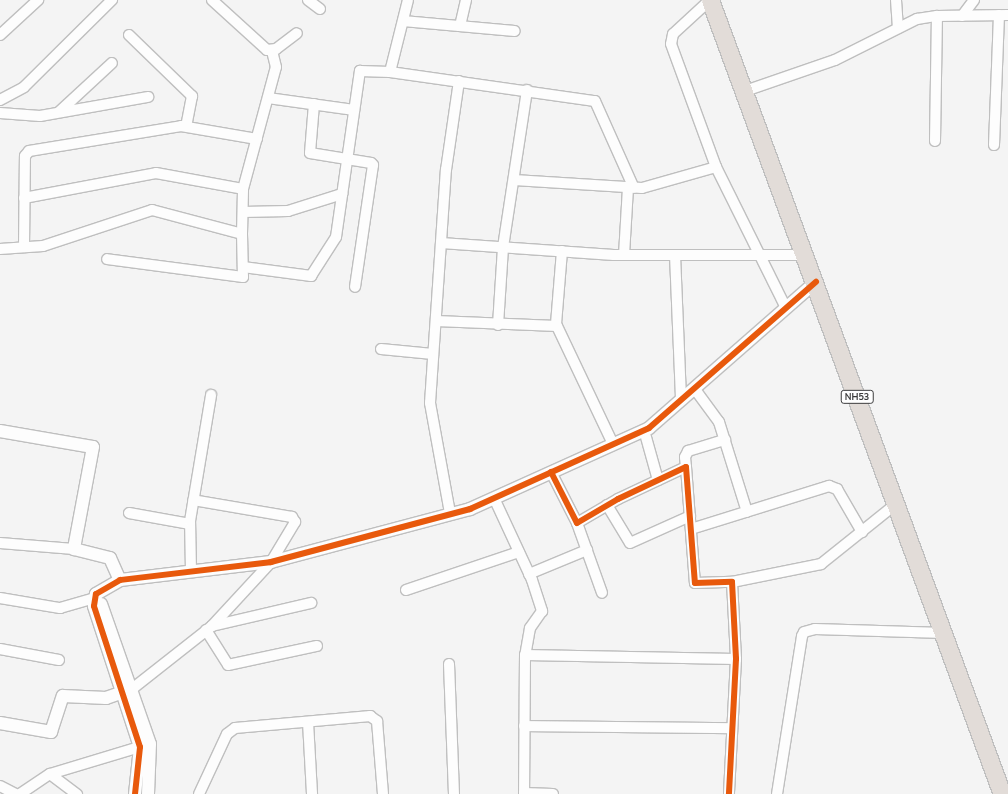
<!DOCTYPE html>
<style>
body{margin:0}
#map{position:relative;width:1008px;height:794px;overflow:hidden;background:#f4f4f4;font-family:"Nunito Sans",sans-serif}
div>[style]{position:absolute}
.roads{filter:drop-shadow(1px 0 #bfbfbf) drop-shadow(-1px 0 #bfbfbf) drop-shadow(0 1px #bfbfbf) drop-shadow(0 -1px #bfbfbf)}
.minor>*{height:10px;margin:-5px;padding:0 5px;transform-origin:5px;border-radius:5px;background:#fdfdfd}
.tertiary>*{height:12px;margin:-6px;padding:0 6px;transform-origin:6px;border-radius:6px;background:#fdfdfd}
.trunk>*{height:17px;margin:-8.5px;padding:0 8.5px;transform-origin:8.5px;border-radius:8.5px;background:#e2dcd8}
.cycleway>*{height:6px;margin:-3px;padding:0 3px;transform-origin:3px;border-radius:3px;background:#e8590c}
span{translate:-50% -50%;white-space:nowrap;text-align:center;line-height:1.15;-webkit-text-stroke:3px #fff;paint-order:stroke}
.shield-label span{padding:1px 3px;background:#fff;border:1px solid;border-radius:3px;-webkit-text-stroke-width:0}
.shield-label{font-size:9px;color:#3c3c3d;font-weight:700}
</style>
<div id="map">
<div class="roads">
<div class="minor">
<i style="left:212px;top:0;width:74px;rotate:42.3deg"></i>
<i style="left:267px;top:50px;width:9px;rotate:-6deg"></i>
<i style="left:276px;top:49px;width:26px;rotate:-37deg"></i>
<i style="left:308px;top:0;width:15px;rotate:37deg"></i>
<i style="left:710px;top:0;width:50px;rotate:137.4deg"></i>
<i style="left:673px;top:34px;width:10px;rotate:101deg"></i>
<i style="left:671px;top:44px;width:131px;rotate:69.9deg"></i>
<i style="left:716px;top:167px;width:157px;rotate:63.6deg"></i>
<i style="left:896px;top:0;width:28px;rotate:86deg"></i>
<i style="left:962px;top:16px;width:20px;rotate:-53deg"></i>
<i style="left:403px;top:21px;width:112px;rotate:5.1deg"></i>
<i style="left:460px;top:26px;width:27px;rotate:-77deg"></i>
<i style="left:0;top:35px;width:52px;rotate:-42.6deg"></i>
<i style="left:129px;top:35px;width:88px;rotate:44.1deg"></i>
<i style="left:192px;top:96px;width:31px;rotate:101deg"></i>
<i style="left:390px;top:72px;width:207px;rotate:8.1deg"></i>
<i style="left:595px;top:101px;width:95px;rotate:65.9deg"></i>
<i style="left:745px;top:91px;width:95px;rotate:-19deg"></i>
<i style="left:835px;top:60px;width:92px;rotate:-26.6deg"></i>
<i style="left:917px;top:19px;width:20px;rotate:-9deg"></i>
<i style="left:937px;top:16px;width:71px;rotate:-0.8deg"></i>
<i style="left:268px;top:98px;width:87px;rotate:7.9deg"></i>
<i style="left:0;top:100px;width:27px;rotate:-28deg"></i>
<i style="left:24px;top:87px;width:124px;rotate:-44.7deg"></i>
<i style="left:314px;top:104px;width:49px;rotate:94.7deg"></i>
<i style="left:310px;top:153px;width:62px;rotate:9.3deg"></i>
<i style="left:371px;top:163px;width:3px;rotate:45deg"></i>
<i style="left:373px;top:165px;width:123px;rotate:98.4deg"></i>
<i style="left:59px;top:112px;width:72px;rotate:-42.8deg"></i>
<i style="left:0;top:113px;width:40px;rotate:4.3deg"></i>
<i style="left:40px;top:116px;width:110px;rotate:-10deg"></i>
<i style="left:935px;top:141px;width:125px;rotate:-89.1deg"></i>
<i style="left:994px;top:145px;width:130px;rotate:-87.8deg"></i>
<i style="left:514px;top:180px;width:128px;rotate:3.6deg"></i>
<i style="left:642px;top:188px;width:77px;rotate:-15.8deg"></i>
<i style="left:24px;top:198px;width:134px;rotate:-10.7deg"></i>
<i style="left:156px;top:173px;width:88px;rotate:10.4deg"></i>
<i style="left:243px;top:212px;width:45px;rotate:-1.3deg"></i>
<i style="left:288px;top:211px;width:57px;rotate:-17.5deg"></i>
<i style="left:242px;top:234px;width:45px;rotate:-88.7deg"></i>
<i style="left:243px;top:189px;width:126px;rotate:-74.9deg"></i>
<i style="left:276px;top:67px;width:16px;rotate:-104deg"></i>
<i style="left:441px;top:243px;width:173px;rotate:4deg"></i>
<i style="left:614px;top:255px;width:192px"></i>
<i style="left:24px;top:247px;width:91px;rotate:-89.4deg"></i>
<i style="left:25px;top:156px;width:6px;rotate:-51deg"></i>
<i style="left:29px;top:151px;width:154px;rotate:-9.3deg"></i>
<i style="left:181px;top:126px;width:77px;rotate:9.7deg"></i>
<i style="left:0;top:249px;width:43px;rotate:-4deg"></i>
<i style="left:43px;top:246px;width:115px;rotate:-18.3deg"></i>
<i style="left:152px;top:210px;width:93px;rotate:14.9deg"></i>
<i style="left:242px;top:234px;width:43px;rotate:88.7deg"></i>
<i style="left:243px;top:277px;width:137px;rotate:-172.5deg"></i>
<i style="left:562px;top:251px;width:73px;rotate:94.7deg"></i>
<i style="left:556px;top:324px;width:133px;rotate:64.6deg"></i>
<i style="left:624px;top:255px;width:67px;rotate:-86.6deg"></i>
<i style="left:675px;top:255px;width:145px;rotate:87.6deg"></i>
<i style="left:243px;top:267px;width:69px;rotate:7.5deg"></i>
<i style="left:311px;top:276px;width:46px;rotate:-57.3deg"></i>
<i style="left:336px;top:237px;width:168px;rotate:-81.8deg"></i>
<i style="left:360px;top:71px;width:30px;rotate:2deg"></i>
<i style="left:390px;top:72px;width:74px;rotate:-76deg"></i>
<i style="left:436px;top:321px;width:121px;rotate:2.4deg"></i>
<i style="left:498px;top:325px;width:78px;rotate:-86.3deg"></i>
<i style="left:503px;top:247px;width:159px;rotate:-81.3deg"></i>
<i style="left:381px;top:349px;width:52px;rotate:5.5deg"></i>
<i style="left:694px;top:388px;width:42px;rotate:53.7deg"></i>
<i style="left:719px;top:422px;width:94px;rotate:72.7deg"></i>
<i style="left:644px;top:430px;width:52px;rotate:74.4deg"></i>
<i style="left:686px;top:467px;width:10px;rotate:-96deg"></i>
<i style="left:685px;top:457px;width:7px;rotate:-63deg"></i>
<i style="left:688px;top:451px;width:39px;rotate:-17deg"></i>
<i style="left:551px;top:472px;width:57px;rotate:63deg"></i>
<i style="left:577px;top:523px;width:48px;rotate:-30.3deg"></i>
<i style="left:618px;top:499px;width:75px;rotate:-25.2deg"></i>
<i style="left:686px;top:467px;width:116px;rotate:85.6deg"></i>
<i style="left:695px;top:583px;width:37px;rotate:-2deg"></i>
<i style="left:732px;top:582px;width:77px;rotate:87deg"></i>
<i style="left:736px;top:659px;width:135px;rotate:93deg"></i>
<i style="left:494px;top:498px;width:90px;rotate:65.1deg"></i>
<i style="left:532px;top:580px;width:33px;rotate:72deg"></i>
<i style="left:542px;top:611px;width:21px;rotate:125deg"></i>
<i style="left:530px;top:628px;width:27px;rotate:100deg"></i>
<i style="left:525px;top:655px;width:139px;rotate:90.4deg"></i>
<i style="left:607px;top:505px;width:44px;rotate:58.8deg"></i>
<i style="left:630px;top:543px;width:66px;rotate:-24.2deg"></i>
<i style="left:129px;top:513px;width:62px;rotate:10.2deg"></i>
<i style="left:450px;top:513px;width:112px;rotate:-100.3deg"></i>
<i style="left:430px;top:403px;width:234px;rotate:-86.1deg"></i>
<i style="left:446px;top:170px;width:90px;rotate:-81.7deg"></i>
<i style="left:577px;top:523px;width:74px;rotate:70.3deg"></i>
<i style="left:691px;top:529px;width:145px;rotate:-17.3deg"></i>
<i style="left:829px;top:486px;width:9px;rotate:21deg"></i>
<i style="left:837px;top:489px;width:50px;rotate:59.8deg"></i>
<i style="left:0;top:543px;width:74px;rotate:4.6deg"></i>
<i style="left:191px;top:571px;width:50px;rotate:-91.1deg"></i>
<i style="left:190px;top:521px;width:128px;rotate:-80.5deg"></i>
<i style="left:529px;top:574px;width:63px;rotate:-22.5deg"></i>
<i style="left:732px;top:582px;width:91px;rotate:-11.4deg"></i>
<i style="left:821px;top:564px;width:96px;rotate:-38.7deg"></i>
<i style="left:406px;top:590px;width:119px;rotate:-18.6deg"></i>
<i style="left:0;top:598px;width:61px;rotate:9.5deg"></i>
<i style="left:60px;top:608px;width:37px;rotate:-16deg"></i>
<i style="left:212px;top:626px;width:102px;rotate:-13.1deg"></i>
<i style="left:206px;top:630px;width:41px;rotate:57.8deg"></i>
<i style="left:228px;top:665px;width:91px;rotate:-12.1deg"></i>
<i style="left:0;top:649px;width:60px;rotate:10.6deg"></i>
<i style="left:525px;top:655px;width:211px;rotate:1.1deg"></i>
<i style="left:449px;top:664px;width:130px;rotate:87.8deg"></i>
<i style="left:132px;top:689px;width:102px;rotate:-38.2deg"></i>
<i style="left:212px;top:626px;width:87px;rotate:-47.3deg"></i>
<i style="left:271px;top:562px;width:47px;rotate:-59deg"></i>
<i style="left:295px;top:522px;width:6px;rotate:-121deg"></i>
<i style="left:292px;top:517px;width:100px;rotate:-170.3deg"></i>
<i style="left:308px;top:722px;width:72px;rotate:86.8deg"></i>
<i style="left:524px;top:726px;width:208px;rotate:0.6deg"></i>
<i style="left:50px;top:774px;width:34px;rotate:37deg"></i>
<i style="left:0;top:786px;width:18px;rotate:27deg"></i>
<i style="left:524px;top:793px;width:29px;rotate:2deg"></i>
<i style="left:20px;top:794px;width:36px;rotate:-34deg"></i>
<i style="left:50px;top:774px;width:100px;rotate:-16.8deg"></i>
<i style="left:199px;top:794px;width:66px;rotate:-65deg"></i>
<i style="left:227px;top:734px;width:10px;rotate:-37deg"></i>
<i style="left:235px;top:728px;width:136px;rotate:-5.1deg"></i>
<i style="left:370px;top:716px;width:9px;rotate:36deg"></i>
<i style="left:377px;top:721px;width:73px;rotate:85.3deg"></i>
<i style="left:777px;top:794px;width:160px;rotate:-81deg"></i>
<i style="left:802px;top:636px;width:4px;rotate:-63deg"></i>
<i style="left:804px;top:632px;width:11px;rotate:-15deg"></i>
<i style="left:815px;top:629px;width:129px;rotate:1.8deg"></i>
</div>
<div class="tertiary">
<i style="left:0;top:431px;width:94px;rotate:9.8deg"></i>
<i style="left:93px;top:447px;width:104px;rotate:100.6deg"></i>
<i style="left:74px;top:549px;width:37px;rotate:14deg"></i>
<i style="left:110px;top:558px;width:24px;rotate:66deg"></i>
<i style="left:101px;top:604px;width:148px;rotate:70.7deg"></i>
<i style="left:150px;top:744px;width:50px;rotate:92.3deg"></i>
<i style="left:0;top:723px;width:52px;rotate:10deg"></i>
<i style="left:51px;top:732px;width:38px;rotate:-72deg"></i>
<i style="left:63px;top:696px;width:43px;rotate:2.7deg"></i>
<i style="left:106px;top:698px;width:24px;rotate:-19deg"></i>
<i style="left:135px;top:794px;width:47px;rotate:-83.9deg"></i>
<i style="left:140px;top:747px;width:148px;rotate:-108.1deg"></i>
<i style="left:94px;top:606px;width:12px;rotate:-81deg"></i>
<i style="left:96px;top:594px;width:28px;rotate:-30deg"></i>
<i style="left:120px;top:580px;width:152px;rotate:-6.8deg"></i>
<i style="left:271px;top:562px;width:206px;rotate:-14.9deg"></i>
<i style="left:470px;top:509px;width:196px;rotate:-24.3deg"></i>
<i style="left:649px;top:428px;width:222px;rotate:-41.2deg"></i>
</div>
<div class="trunk">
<i style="left:710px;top:0;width:846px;rotate:69.81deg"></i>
</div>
</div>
<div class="cycleway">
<i style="left:551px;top:472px;width:57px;rotate:63deg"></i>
<i style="left:577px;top:523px;width:48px;rotate:-30.3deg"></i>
<i style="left:618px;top:499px;width:75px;rotate:-25.2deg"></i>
<i style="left:686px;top:467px;width:116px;rotate:85.6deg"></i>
<i style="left:695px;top:583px;width:37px;rotate:-2deg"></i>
<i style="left:732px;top:582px;width:77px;rotate:87deg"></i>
<i style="left:736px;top:659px;width:135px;rotate:93deg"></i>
<i style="left:135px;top:794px;width:47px;rotate:-83.9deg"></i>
<i style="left:140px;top:747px;width:148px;rotate:-108.1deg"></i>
<i style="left:94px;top:606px;width:12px;rotate:-81deg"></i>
<i style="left:96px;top:594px;width:28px;rotate:-30deg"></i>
<i style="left:120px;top:580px;width:152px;rotate:-6.8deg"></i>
<i style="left:271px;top:562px;width:206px;rotate:-14.9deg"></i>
<i style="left:470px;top:509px;width:196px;rotate:-24.3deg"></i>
<i style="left:649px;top:428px;width:222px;rotate:-41.2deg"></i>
</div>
<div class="shield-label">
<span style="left:857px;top:397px">NH53</span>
</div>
</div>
